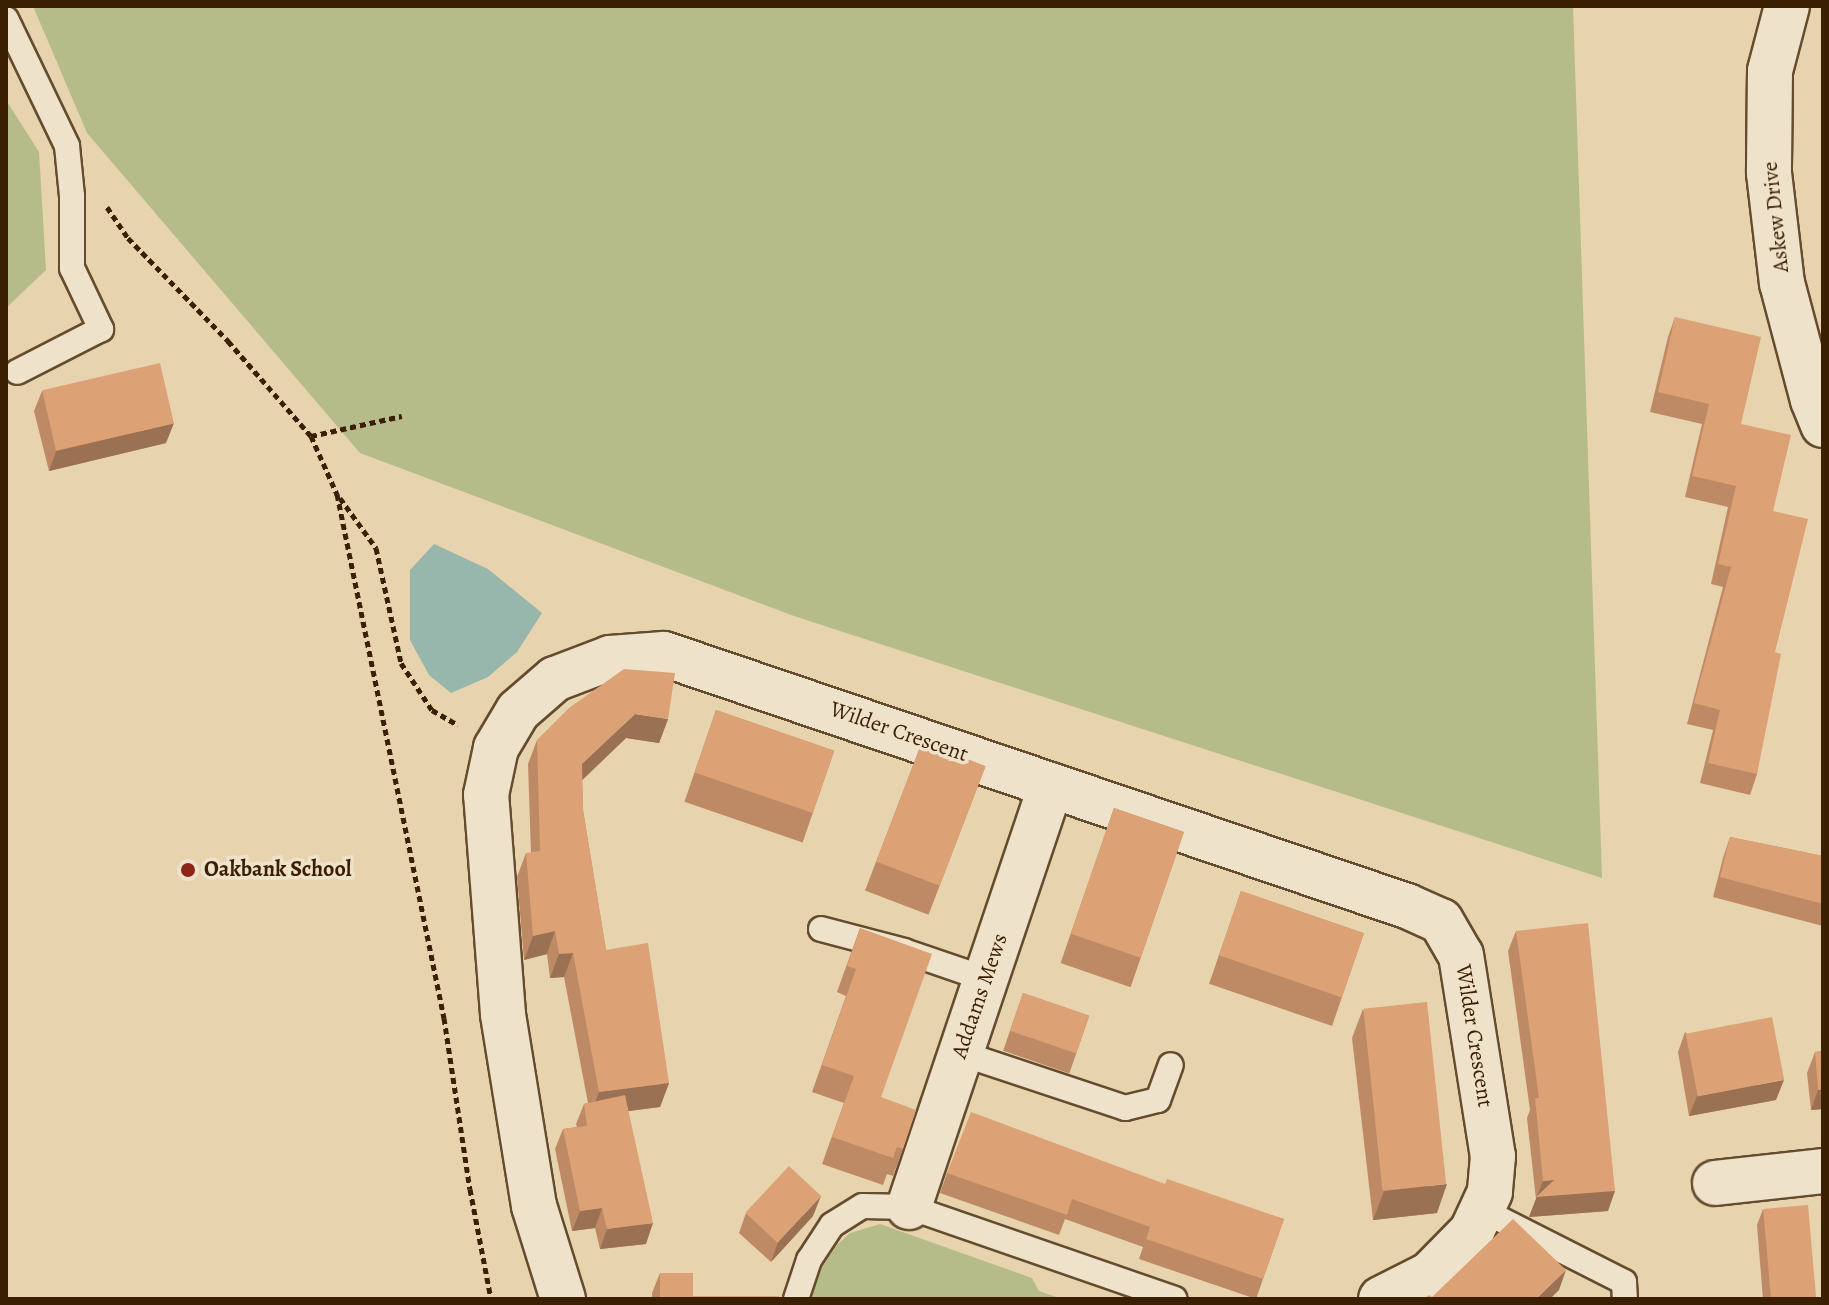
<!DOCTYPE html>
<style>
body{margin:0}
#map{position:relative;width:1829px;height:1305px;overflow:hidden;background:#e7d3ae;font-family:Alegreya,serif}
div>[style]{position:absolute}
.green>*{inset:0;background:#b5bc8a}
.water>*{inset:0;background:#97b7ad}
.path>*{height:5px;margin-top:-2.5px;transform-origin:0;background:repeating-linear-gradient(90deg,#3a1f03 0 6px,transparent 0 10px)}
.roads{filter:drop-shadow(2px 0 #654c2e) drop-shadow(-2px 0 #654c2e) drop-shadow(0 2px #654c2e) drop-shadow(0 -2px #654c2e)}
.lane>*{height:24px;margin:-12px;padding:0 12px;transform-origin:12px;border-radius:12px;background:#efe2ca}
.street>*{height:44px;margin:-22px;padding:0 22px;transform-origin:22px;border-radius:22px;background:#efe2ca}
.wall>*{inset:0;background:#bd8a65;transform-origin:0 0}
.shaded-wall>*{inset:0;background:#9a7152}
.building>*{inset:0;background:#dca175;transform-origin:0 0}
.dots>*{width:22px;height:22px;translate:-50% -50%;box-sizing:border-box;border:4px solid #efe2ca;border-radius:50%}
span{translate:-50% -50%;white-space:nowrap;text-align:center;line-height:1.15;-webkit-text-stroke:7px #efe2ca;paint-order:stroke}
.street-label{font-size:22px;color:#3a1f03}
.poi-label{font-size:22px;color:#3a1f03;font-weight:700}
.left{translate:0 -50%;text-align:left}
.frame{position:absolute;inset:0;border:8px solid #3a1f03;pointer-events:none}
</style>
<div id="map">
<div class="green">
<i style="clip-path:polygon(33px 6px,1573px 6px,1602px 878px,794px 616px,360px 453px,87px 133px)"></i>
<i style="clip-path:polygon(6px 100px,39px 152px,46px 270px,6px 308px)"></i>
<i style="clip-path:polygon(880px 1224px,1032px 1278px,1039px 1291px,1062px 1299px,808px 1299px,813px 1281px,837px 1245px,850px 1233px)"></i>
</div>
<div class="water">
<i style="clip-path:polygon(434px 544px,488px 569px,542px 613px,517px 652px,488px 677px,451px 693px,429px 675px,410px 640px,410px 570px)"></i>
</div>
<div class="path">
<i style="left:107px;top:207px;width:37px;rotate:56deg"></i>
<i style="left:128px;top:238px;width:144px;rotate:45.8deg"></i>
<i style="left:228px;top:341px;width:126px;rotate:48.9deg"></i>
<i style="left:311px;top:436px;width:64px;rotate:65.9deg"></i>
<i style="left:337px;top:494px;width:535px;rotate:78.46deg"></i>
<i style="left:444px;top:1018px;width:173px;rotate:81.4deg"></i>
<i style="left:470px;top:1189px;width:112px;rotate:79.2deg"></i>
<i style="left:311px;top:436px;width:93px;rotate:-12.4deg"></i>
<i style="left:340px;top:498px;width:62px;rotate:54.2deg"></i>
<i style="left:376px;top:548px;width:118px;rotate:77.7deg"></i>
<i style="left:401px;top:663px;width:56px;rotate:56.6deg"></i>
<i style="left:432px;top:710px;width:30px;rotate:30deg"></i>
</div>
<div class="roads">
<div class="lane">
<i style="left:6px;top:19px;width:141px;rotate:64.3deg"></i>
<i style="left:67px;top:146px;width:50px;rotate:84.3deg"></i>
<i style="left:72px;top:196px;width:72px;rotate:90deg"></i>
<i style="left:72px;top:268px;width:68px;rotate:64.6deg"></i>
<i style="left:101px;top:329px;width:94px;rotate:152.9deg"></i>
<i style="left:821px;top:929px;width:86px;rotate:14.8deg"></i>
<i style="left:904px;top:951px;width:87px;rotate:18.9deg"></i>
<i style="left:960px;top:1053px;width:174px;rotate:18.4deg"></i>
<i style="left:1125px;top:1108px;width:34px;rotate:-14deg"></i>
<i style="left:1158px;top:1100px;width:37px;rotate:-70deg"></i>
<i style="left:1484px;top:1211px;width:157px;rotate:26.9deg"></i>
<i style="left:1624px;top:1282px;width:17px;rotate:87deg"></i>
<i style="left:796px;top:1299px;width:41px;rotate:-71.6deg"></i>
<i style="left:809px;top:1260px;width:42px;rotate:-56.7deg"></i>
<i style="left:832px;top:1225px;width:36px;rotate:-32deg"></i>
<i style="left:863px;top:1206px;width:46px;rotate:1.2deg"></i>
<i style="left:909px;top:1207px;width:281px;rotate:19.1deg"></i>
</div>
<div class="street">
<i style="left:1787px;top:6px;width:67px;rotate:104.7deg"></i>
<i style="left:1770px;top:71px;width:102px;rotate:90.6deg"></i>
<i style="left:1769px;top:173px;width:111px;rotate:83.3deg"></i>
<i style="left:1782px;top:283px;width:121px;rotate:75.2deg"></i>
<i style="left:1813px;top:400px;width:27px;rotate:68deg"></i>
<i style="left:1715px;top:1183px;width:109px;rotate:-6.3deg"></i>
<i style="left:909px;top:1207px;width:445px;rotate:-71.4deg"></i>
<i style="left:563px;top:1299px;width:97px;rotate:-107.3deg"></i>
<i style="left:534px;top:1206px;width:194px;rotate:-99.2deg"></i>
<i style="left:503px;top:1014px;width:220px;rotate:-94.4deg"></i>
<i style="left:486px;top:795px;width:48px;rotate:-78deg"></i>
<i style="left:496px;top:748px;width:43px;rotate:-59.3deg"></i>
<i style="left:518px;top:711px;width:49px;rotate:-40.9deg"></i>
<i style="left:555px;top:679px;width:59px;rotate:-20.9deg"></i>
<i style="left:610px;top:658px;width:54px;rotate:-4.2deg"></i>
<i style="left:664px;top:654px;width:785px;rotate:18.74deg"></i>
<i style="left:1407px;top:906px;width:37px;rotate:24deg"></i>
<i style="left:1441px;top:921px;width:39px;rotate:60deg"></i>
<i style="left:1461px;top:955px;width:204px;rotate:81deg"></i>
<i style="left:1493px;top:1156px;width:36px;rotate:95deg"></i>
<i style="left:1490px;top:1192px;width:43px;rotate:114.8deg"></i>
<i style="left:1472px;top:1231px;width:60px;rotate:134.3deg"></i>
<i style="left:1430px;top:1274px;width:55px;rotate:153deg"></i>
</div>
</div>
<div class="wall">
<i style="clip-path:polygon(1675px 317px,1741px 424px,1773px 511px,1775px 652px,1757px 774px,1750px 795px,1700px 783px,1713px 730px,1687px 724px,1723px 587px,1711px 584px,1728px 507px,1685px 497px,1702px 424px,1650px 412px,1668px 337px)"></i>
<i style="clip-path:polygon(42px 391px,166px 443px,49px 471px,34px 411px)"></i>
<i style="left:716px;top:710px;width:125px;height:97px;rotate:19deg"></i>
<i style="clip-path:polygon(668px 719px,659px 743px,626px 738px,582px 780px,583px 810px,606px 950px,669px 1083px,660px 1107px,628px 1111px,646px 1244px,600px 1249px,595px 1228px,572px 1231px,555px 1149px,563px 1129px,577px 1127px,576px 1124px,584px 1104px,588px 1103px,564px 977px,550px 978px,547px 954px,524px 960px,517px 877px,526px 853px,531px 853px,528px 764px,537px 740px)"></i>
<i style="left:922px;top:742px;width:68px;height:159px;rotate:21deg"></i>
<i style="left:1114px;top:808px;width:74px;height:164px;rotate:19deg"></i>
<i style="clip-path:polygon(1730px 837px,1823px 856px,1823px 926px,1713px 897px,1723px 858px)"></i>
<i style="left:1241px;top:891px;width:130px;height:98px;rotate:19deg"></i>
<i style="clip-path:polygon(860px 928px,881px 1097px,903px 1149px,893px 1176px,887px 1174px,883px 1185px,822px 1164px,844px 1103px,812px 1092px,846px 996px,837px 992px)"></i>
<i style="clip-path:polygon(1516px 931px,1608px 1211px,1529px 1217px,1536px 1199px,1527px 1118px,1530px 1110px,1508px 951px)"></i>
<i style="left:1023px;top:993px;width:70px;height:61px;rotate:19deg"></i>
<i style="clip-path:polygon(1363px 1009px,1437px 1213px,1373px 1220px,1352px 1038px)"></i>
<i style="clip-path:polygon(1685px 1032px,1776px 1100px,1689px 1116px,1678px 1052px)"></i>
<i style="clip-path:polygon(1823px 1051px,1823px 1109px,1811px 1110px,1807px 1073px,1815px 1052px)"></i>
<i style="clip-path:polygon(947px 1173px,1165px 1184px,1284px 1219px,1256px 1299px,1139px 1259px,1143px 1247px,1065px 1219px,1059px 1235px,940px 1193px)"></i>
<i style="clip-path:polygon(1763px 1209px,1817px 1299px,1763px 1299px,1757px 1225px)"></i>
<i style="clip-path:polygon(746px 1213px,813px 1216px,771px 1262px,739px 1233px)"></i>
<i style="clip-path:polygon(660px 1273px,693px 1296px,779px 1299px,652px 1299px,652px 1293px)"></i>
</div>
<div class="shaded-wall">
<i style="clip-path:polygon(174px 423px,166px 443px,49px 471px,56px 451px)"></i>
<i style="clip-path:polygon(635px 714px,668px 719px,659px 743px,626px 738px,574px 788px,582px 764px)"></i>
<i style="clip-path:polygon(555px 931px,547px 954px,524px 960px,533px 936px)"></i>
<i style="clip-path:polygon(573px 953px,564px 977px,550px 978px,559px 954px)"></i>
<i style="clip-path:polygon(1784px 1080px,1776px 1100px,1689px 1116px,1697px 1096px)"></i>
<i style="clip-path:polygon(669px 1083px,660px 1107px,590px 1116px,599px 1092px)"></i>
<i style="clip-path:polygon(1818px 1090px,1823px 1090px,1823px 1109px,1811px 1110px)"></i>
<i style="clip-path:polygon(1554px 1180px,1615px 1191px,1608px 1211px,1529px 1217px,1543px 1181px)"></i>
<i style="clip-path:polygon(1447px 1184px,1437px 1213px,1373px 1220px,1384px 1191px)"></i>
<i style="clip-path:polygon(821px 1196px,813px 1216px,771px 1262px,778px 1242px)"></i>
<i style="clip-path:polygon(602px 1208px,595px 1228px,572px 1231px,580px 1211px)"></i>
<i style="clip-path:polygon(653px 1223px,646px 1244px,600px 1249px,607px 1229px)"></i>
<i style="clip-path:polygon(1566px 1270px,1559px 1290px,1550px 1299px,1536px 1299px)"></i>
</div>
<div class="building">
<i style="clip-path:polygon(1675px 317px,1761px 337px,1741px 424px,1791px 435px,1773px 511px,1808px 519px,1775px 652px,1781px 654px,1757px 774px,1708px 763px,1720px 710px,1694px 703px,1731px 567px,1718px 564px,1736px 486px,1692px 476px,1709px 404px,1658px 392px)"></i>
<i style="left:160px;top:363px;width:62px;height:121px;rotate:77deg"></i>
<i style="clip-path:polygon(624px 669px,675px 673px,668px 719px,635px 714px,582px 764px,583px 810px,606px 950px,648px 943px,669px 1083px,599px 1092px,573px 953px,559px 954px,555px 931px,533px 936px,526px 853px,540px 851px,537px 740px,569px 708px)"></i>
<i style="left:716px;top:710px;width:125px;height:66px;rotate:19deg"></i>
<i style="left:922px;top:742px;width:68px;height:128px;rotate:21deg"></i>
<i style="left:1114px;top:808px;width:74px;height:133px;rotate:19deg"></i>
<i style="clip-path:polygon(1730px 837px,1823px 856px,1823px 904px,1720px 877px)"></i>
<i style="left:1241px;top:891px;width:130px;height:68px;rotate:19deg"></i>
<i style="clip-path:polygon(1588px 923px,1615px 1191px,1536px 1197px,1554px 1180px,1543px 1181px,1535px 1098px,1539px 1098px,1516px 931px)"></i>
<i style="clip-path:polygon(860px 928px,932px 954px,881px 1097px,916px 1110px,903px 1149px,897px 1147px,893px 1158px,832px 1137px,854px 1076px,822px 1065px,856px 969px,847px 966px)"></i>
<i style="left:1023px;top:993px;width:70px;height:40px;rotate:19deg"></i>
<i style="left:1427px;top:1002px;width:183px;height:64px;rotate:84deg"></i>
<i style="left:1772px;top:1017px;width:64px;height:88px;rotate:79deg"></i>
<i style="clip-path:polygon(1823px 1051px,1823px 1090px,1818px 1090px,1815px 1052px)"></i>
<i style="clip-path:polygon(625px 1095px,653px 1223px,607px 1229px,602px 1208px,580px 1211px,563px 1129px,587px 1126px,584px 1104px)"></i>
<i style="clip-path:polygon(971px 1112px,1165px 1184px,1167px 1179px,1284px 1219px,1263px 1279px,1146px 1239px,1150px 1227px,1072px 1199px,1067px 1215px,947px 1173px)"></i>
<i style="left:789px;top:1166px;width:44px;height:64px;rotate:43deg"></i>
<i style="left:1808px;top:1205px;width:94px;height:45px;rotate:85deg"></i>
<i style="clip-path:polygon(1513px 1219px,1566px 1270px,1536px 1299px,1424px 1299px,1429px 1295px,1432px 1297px)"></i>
<i style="clip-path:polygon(660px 1273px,693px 1273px,693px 1296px,779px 1296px,779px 1299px,660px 1299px)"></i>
</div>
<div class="dots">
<i style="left:188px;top:870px;background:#8f2418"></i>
</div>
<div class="street-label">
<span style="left:1776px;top:217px;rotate:-96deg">Askew Drive</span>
<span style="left:899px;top:732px;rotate:19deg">Wilder Crescent</span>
<span style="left:980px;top:996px;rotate:-71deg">Addams Mews</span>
<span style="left:1474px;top:1036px;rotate:81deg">Wilder Crescent</span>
</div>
<div class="poi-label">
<span class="left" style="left:204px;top:870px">Oakbank School</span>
</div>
<div class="frame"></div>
</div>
